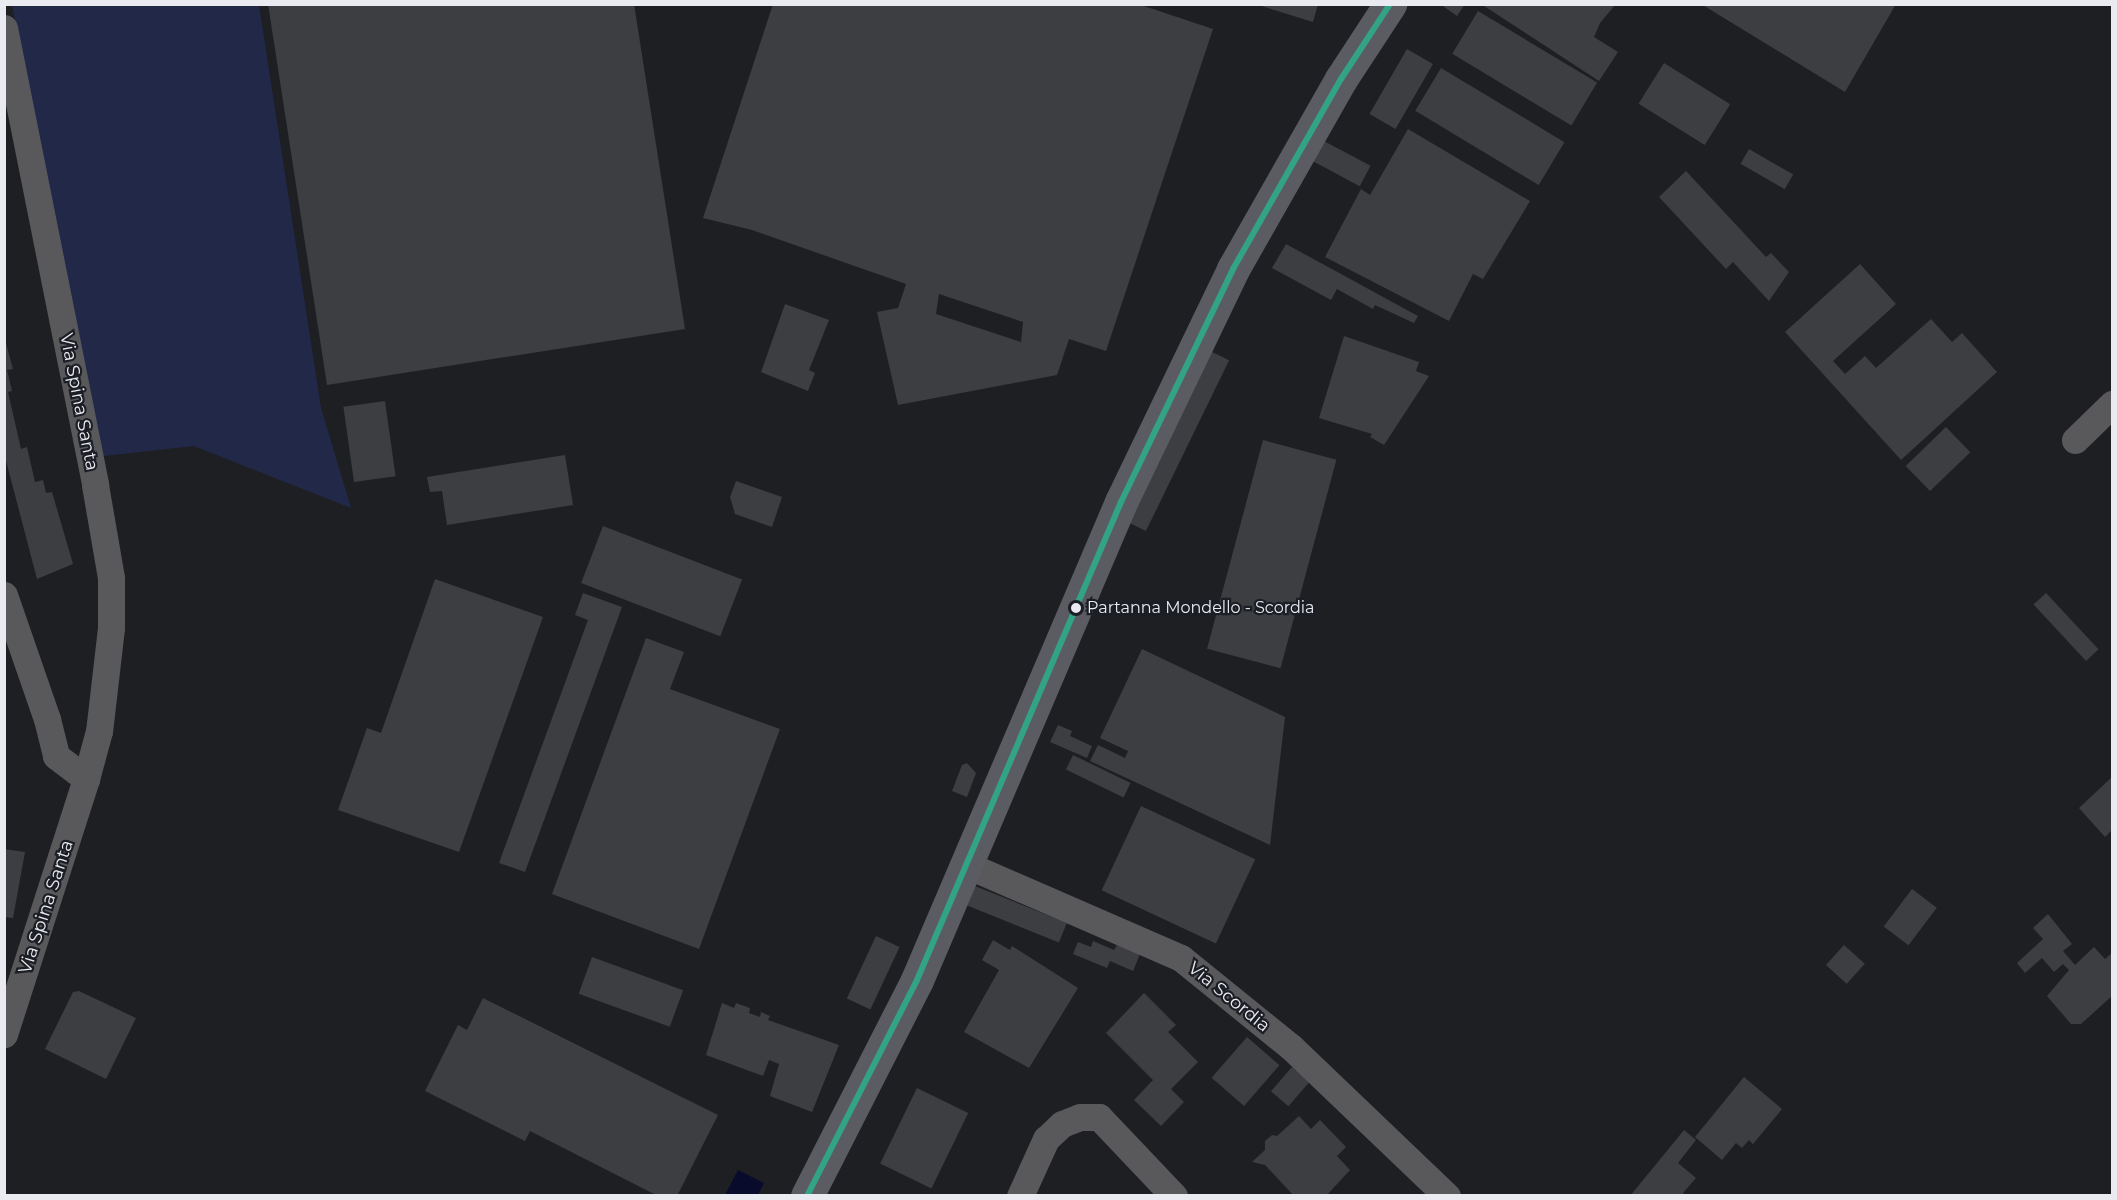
<!DOCTYPE html>
<style>
body{margin:0}
#map{position:relative;width:2117px;height:1200px;overflow:hidden;background:#1e1f23;font-family:Montserrat,sans-serif}
div>[style]{position:absolute}
.green>*{inset:0;background:#222948}
.water>*{inset:0;background:#090b2c}
.building>*{inset:0;background:#3d3e41;transform-origin:0 0}
.minor>*{height:27px;margin:-13.5px;padding:0 13.5px;transform-origin:13.5px;border-radius:13.5px;background:#59595c}
.secondary>*{height:33px;margin:-16.5px;padding:0 16.5px;transform-origin:16.5px;border-radius:16.5px;background:#5b5c62}
.bus-1>*{height:6px;margin:-3px;padding:0 3px;transform-origin:3px;border-radius:3px;background:#33a386}
.dots>*{width:16px;height:16px;translate:-50% -50%;box-sizing:border-box;border:3px solid #1c1e25;border-radius:50%}
span{translate:-50% -50%;white-space:nowrap;text-align:center;line-height:1.15;-webkit-text-stroke:4.5px #1c1e25;paint-order:stroke}
.bus-label{font-size:16px;color:#eaebf0}
.left{translate:0 -50%;text-align:left}
.street-label{font-size:18px;color:#eaebf0}
.frame{position:absolute;inset:0;border:6px solid #eaebf0;pointer-events:none}
</style>
<div id="map">
<div class="green">
<i style="clip-path:polygon(12px 5px,259px 5px,321px 408px,351px 508px,194px 446px,103px 456px)"></i>
</div>
<div class="water">
<i style="clip-path:polygon(738px 1170px,764px 1183px,758px 1195px,725px 1195px)"></i>
</div>
<div class="building">
<i style="clip-path:polygon(268px 4px,634px 4px,685px 329px,327px 385px)"></i>
<i style="clip-path:polygon(evenodd,773px 4px,1138px 4px,1213px 29px,1106px 351px,1069px 339px,1057px 375px,898px 405px,877px 312px,898px 308px,906px 284px,752px 230px,703px 218px,773px 4px,939px 294px,1023px 322px,1021px 342px,936px 314px,939px 294px)"></i>
<i style="clip-path:polygon(1255px 4px,1318px 4px,1313px 22px)"></i>
<i style="clip-path:polygon(1440px 4px,1465px 4px,1457px 16px)"></i>
<i style="clip-path:polygon(1481px 4px,1616px 4px,1600px 23px,1594px 37px,1618px 52px,1599px 81px)"></i>
<i style="clip-path:polygon(1701px 4px,1896px 4px,1845px 92px)"></i>
<i style="left:1478px;top:11px;width:139px;height:50px;rotate:31deg"></i>
<i style="left:1407px;top:49px;width:30px;height:75px;rotate:30deg"></i>
<i style="left:1664px;top:63px;width:78px;height:48px;rotate:32deg"></i>
<i style="left:1441px;top:68px;width:144px;height:50px;rotate:31deg"></i>
<i style="clip-path:polygon(1408px 129px,1530px 201px,1483px 279px,1473px 274px,1449px 321px,1325px 257px,1361px 189px,1370px 195px)"></i>
<i style="left:1322px;top:140px;width:55px;height:23px;rotate:28deg"></i>
<i style="left:1749px;top:149px;width:51px;height:17px;rotate:30deg"></i>
<i style="clip-path:polygon(1686px 171px,1766px 257px,1771px 253px,1789px 272px,1769px 301px,1733px 262px,1726px 269px,1659px 197px)"></i>
<i style="clip-path:polygon(1286px 244px,1418px 316px,1414px 323px,1375px 305px,1373px 309px,1337px 289px,1331px 300px,1272px 268px)"></i>
<i style="clip-path:polygon(1860px 264px,1896px 304px,1833px 361px,1845px 374px,1865px 356px,1876px 368px,1931px 319px,1952px 342px,1962px 333px,1997px 372px,1901px 460px,1785px 332px)"></i>
<i style="clip-path:polygon(785px 304px,829px 320px,809px 370px,815px 373px,808px 391px,761px 372px)"></i>
<i style="clip-path:polygon(4px 336px,13px 369px,7px 370px,12px 391px,8px 392px,21px 449px,27px 447px,35px 482px,43px 480px,46px 493px,52px 492px,73px 564px,37px 579px,4px 453px)"></i>
<i style="clip-path:polygon(1344px 336px,1419px 362px,1416px 371px,1429px 376px,1384px 445px,1370px 437px,1372px 434px,1319px 418px)"></i>
<i style="left:1204px;top:348px;width:28px;height:190px;rotate:26deg"></i>
<i style="left:385px;top:401px;width:76px;height:42px;rotate:82deg"></i>
<i style="left:1946px;top:427px;width:35px;height:56px;rotate:46deg"></i>
<i style="left:1263px;top:440px;width:76px;height:216px;rotate:15deg"></i>
<i style="clip-path:polygon(565px 455px,573px 505px,447px 525px,442px 491px,430px 492px,427px 477px)"></i>
<i style="clip-path:polygon(736px 481px,782px 497px,772px 527px,735px 514px,730px 497px)"></i>
<i style="left:603px;top:526px;width:149px;height:61px;rotate:21deg"></i>
<i style="clip-path:polygon(435px 579px,543px 617px,459px 852px,338px 810px,367px 728px,381px 733px)"></i>
<i style="clip-path:polygon(583px 593px,622px 607px,525px 872px,499px 863px,588px 620px,575px 615px)"></i>
<i style="left:2046px;top:593px;width:77px;height:17px;rotate:47deg"></i>
<i style="clip-path:polygon(646px 638px,684px 652px,670px 689px,780px 729px,699px 949px,552px 894px)"></i>
<i style="clip-path:polygon(1142px 649px,1285px 717px,1270px 845px,1090px 761px,1098px 745px,1125px 758px,1128px 751px,1100px 738px)"></i>
<i style="clip-path:polygon(1058px 725px,1072px 731px,1070px 736px,1092px 746px,1087px 758px,1050px 742px)"></i>
<i style="left:1073px;top:755px;width:64px;height:16px;rotate:26deg"></i>
<i style="clip-path:polygon(967px 763px,976px 773px,967px 797px,952px 791px,962px 765px)"></i>
<i style="clip-path:polygon(2112px 777px,2112px 830px,2105px 837px,2079px 808px)"></i>
<i style="left:1141px;top:806px;width:126px;height:93px;rotate:25deg"></i>
<i style="clip-path:polygon(4px 849px,25px 852px,13px 918px,4px 917px)"></i>
<i style="left:975px;top:886px;width:99px;height:21px;rotate:22deg"></i>
<i style="left:1912px;top:889px;width:31px;height:47px;rotate:37deg"></i>
<i style="clip-path:polygon(2048px 914px,2072px 944px,2063px 951px,2075px 965px,2094px 947px,2105px 959px,2112px 953px,2112px 996px,2081px 1024px,2071px 1024px,2047px 996px,2069px 970px,2063px 964px,2054px 972px,2042px 958px,2025px 973px,2017px 963px,2043px 939px,2033px 928px)"></i>
<i style="left:876px;top:936px;width:26px;height:69px;rotate:25deg"></i>
<i style="clip-path:polygon(993px 940px,1010px 950px,1012px 946px,1078px 988px,1029px 1068px,964px 1032px,999px 970px,982px 960px)"></i>
<i style="clip-path:polygon(1093px 941px,1114px 950px,1117px 945px,1140px 954px,1133px 971px,1110px 961px,1107px 968px,1073px 954px,1078px 942px,1091px 947px)"></i>
<i style="left:1844px;top:945px;width:28px;height:27px;rotate:42deg"></i>
<i style="left:592px;top:957px;width:97px;height:39px;rotate:20deg"></i>
<i style="clip-path:polygon(79px 991px,136px 1018px,106px 1079px,45px 1049px,73px 992px)"></i>
<i style="clip-path:polygon(1144px 993px,1176px 1025px,1168px 1032px,1198px 1062px,1171px 1089px,1184px 1102px,1161px 1126px,1134px 1100px,1153px 1080px,1106px 1033px)"></i>
<i style="clip-path:polygon(483px 998px,718px 1115px,677px 1196px,658px 1196px,530px 1131px,525px 1141px,425px 1091px,458px 1025px,467px 1030px)"></i>
<i style="clip-path:polygon(722px 1003px,734px 1008px,736px 1003px,750px 1008px,749px 1013px,760px 1017px,761px 1012px,770px 1016px,768px 1020px,839px 1045px,812px 1112px,770px 1096px,779px 1064px,769px 1060px,763px 1076px,706px 1055px)"></i>
<i style="left:1247px;top:1037px;width:43px;height:54px;rotate:41deg"></i>
<i style="left:1292px;top:1067px;width:23px;height:32px;rotate:41deg"></i>
<i style="clip-path:polygon(1744px 1077px,1782px 1109px,1753px 1144px,1749px 1140px,1742px 1148px,1736px 1143px,1722px 1160px,1695px 1137px)"></i>
<i style="left:917px;top:1088px;width:57px;height:84px;rotate:26deg"></i>
<i style="clip-path:polygon(1299px 1116px,1311px 1129px,1320px 1120px,1346px 1147px,1337px 1156px,1350px 1170px,1326px 1196px,1294px 1196px,1265px 1165px,1252px 1162px,1265px 1150px,1265px 1141px,1272px 1135px,1277px 1136px)"></i>
<i style="clip-path:polygon(1684px 1130px,1696px 1140px,1678px 1163px,1696px 1178px,1683px 1193px,1686px 1196px,1630px 1196px)"></i>
</div>
<div class="minor">
<i style="left:4px;top:28px;width:466px;rotate:78.7deg"></i>
<i style="left:95px;top:485px;width:94px;rotate:80.2deg"></i>
<i style="left:111px;top:578px;width:50px;rotate:90deg"></i>
<i style="left:111px;top:628px;width:104px;rotate:96.6deg"></i>
<i style="left:99px;top:731px;width:50px;rotate:105.2deg"></i>
<i style="left:86px;top:779px;width:268px;rotate:107.8deg"></i>
<i style="left:2075px;top:440px;width:52px;rotate:-44.2deg"></i>
<i style="left:4px;top:595px;width:131px;rotate:70.9deg"></i>
<i style="left:47px;top:719px;width:38px;rotate:76deg"></i>
<i style="left:56px;top:756px;width:38px;rotate:37deg"></i>
<i style="left:967px;top:865px;width:233px;rotate:23.5deg"></i>
<i style="left:1181px;top:958px;width:141px;rotate:39deg"></i>
<i style="left:1291px;top:1047px;width:216px;rotate:43.7deg"></i>
<i style="left:1020px;top:1196px;width:63px;rotate:-65.5deg"></i>
<i style="left:1046px;top:1139px;width:22px;rotate:-43deg"></i>
<i style="left:1062px;top:1124px;width:19px;rotate:-21deg"></i>
<i style="left:1080px;top:1117px;width:19px"></i>
<i style="left:1099px;top:1117px;width:109px;rotate:46.5deg"></i>
</div>
<div class="secondary">
<i style="left:807px;top:1196px;width:242px;rotate:-63deg"></i>
<i style="left:917px;top:980px;width:520px;rotate:-66.89deg"></i>
<i style="left:1121px;top:502px;width:259px;rotate:-64.3deg"></i>
<i style="left:1233px;top:269px;width:219px;rotate:-60.4deg"></i>
<i style="left:1341px;top:79px;width:90px;rotate:-56.8deg"></i>
</div>
<div class="bus-1">
<i style="left:807px;top:1196px;width:242px;rotate:-63deg"></i>
<i style="left:917px;top:980px;width:520px;rotate:-66.89deg"></i>
<i style="left:1121px;top:502px;width:259px;rotate:-64.3deg"></i>
<i style="left:1233px;top:269px;width:219px;rotate:-60.4deg"></i>
<i style="left:1341px;top:79px;width:90px;rotate:-56.8deg"></i>
</div>
<div class="dots">
<i style="left:1076px;top:608px;background:#eaebf0"></i>
</div>
<div class="bus-label">
<span class="left" style="left:1087px;top:608px">Partanna Mondello - Scordia</span>
</div>
<div class="street-label">
<span style="left:79px;top:402px;rotate:79deg">Via Spina Santa</span>
<span style="left:46px;top:907px;rotate:-72deg">Via Spina Santa</span>
<span style="left:1229px;top:997px;rotate:39deg">Via Scordia</span>
</div>
<div class="frame"></div>
</div>
